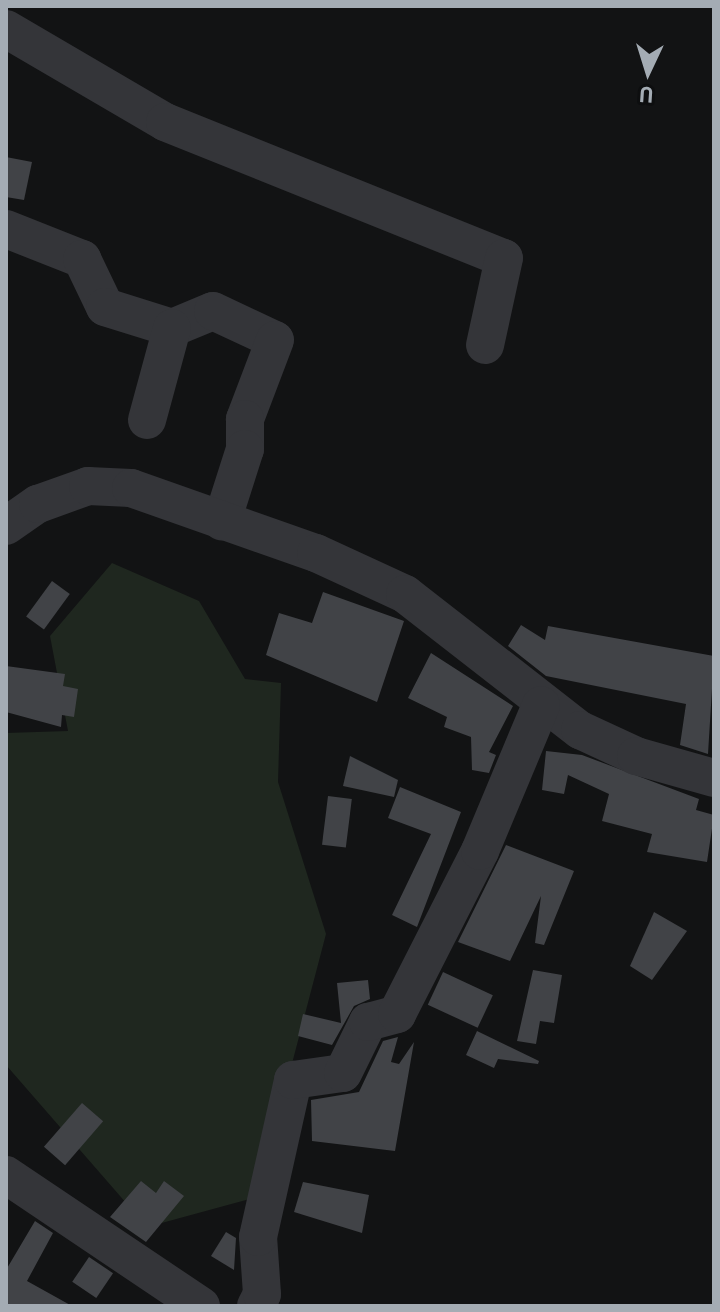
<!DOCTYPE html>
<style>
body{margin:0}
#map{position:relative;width:720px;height:1312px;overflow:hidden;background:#121314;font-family:Barlow,sans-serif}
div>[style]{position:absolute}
.green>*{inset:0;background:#1f271f}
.building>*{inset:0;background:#414347;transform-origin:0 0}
.minor>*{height:38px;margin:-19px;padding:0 19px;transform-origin:19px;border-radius:19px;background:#343539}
span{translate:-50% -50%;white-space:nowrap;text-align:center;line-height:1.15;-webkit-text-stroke:8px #0d0e0f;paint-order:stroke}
.frame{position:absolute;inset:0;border:8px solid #a4acb4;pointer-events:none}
.north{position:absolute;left:608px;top:32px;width:80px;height:80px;-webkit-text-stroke:6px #0d0e0f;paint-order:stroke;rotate:184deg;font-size:22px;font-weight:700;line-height:32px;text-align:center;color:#a4acb4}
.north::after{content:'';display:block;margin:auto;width:28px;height:36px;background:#a4acb4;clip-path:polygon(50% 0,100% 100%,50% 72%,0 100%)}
</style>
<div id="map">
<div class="green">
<i style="clip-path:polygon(112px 563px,199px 601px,245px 679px,281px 683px,278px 782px,326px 934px,257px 1197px,147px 1227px,6px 1065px,6px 733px,68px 731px,50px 636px)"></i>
</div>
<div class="building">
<i style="clip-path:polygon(6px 157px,32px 162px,24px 200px,6px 197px)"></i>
<i style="left:52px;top:581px;width:22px;height:44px;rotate:36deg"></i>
<i style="clip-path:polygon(323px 592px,404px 621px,377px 702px,266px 655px,279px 613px,312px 623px)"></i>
<i style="clip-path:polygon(521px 625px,545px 640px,548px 626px,714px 656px,708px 754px,680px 745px,686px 704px,546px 676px,508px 646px)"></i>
<i style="clip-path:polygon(431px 653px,513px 706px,489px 752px,496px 755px,489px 773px,472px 770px,471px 737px,444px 727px,447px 717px,408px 698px)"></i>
<i style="clip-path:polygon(6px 666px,65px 674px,63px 686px,78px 689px,74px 717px,62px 715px,61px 727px,6px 712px)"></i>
<i style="clip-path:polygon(546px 751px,582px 755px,699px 799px,696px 810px,714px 815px,707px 862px,647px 852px,652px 834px,602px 821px,609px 794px,568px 775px,564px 794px,542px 790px)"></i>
<i style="clip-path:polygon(350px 756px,398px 780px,394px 797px,343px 786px)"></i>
<i style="clip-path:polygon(400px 787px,461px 812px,417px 927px,392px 915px,431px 834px,388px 818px)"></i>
<i style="left:328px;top:796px;width:24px;height:49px;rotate:7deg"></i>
<i style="clip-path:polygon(506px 845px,574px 871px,544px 945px,535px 943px,541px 896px,510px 961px,458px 942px)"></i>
<i style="clip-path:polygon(654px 912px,687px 931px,652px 980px,630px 966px)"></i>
<i style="clip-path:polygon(533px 970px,562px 975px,554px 1023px,540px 1021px,536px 1044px,517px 1041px)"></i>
<i style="left:443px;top:972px;width:55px;height:36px;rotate:25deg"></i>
<i style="clip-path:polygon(368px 980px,370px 999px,354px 1006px,332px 1045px,298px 1036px,303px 1014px,341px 1023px,337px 983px)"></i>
<i style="clip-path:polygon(477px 1031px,539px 1061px,538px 1064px,498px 1059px,494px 1068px,466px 1055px)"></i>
<i style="clip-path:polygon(398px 1037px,391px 1062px,399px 1064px,414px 1042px,395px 1151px,312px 1141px,311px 1100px,359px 1092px,383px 1041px)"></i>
<i style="left:82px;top:1103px;width:28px;height:58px;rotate:41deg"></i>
<i style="clip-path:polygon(141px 1181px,156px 1193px,164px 1181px,184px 1196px,146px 1242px,110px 1217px)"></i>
<i style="clip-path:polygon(303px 1182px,369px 1195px,362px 1233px,294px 1212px)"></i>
<i style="clip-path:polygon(35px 1221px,53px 1233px,27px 1281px,72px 1306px,6px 1306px,6px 1270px)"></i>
<i style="clip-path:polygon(226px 1232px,236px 1238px,234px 1270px,211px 1256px)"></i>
<i style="left:89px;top:1257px;width:29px;height:30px;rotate:34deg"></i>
</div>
<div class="minor">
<i style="left:6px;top:29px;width:184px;rotate:30.3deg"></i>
<i style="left:165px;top:122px;width:365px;rotate:21.9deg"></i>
<i style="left:504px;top:258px;width:89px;rotate:102.3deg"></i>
<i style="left:6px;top:229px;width:82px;rotate:21.5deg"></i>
<i style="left:82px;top:259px;width:53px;rotate:64.4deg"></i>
<i style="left:105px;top:307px;width:70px;rotate:17.4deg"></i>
<i style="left:172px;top:328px;width:44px;rotate:-22.5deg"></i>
<i style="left:213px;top:311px;width:68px;rotate:25.1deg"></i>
<i style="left:275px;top:340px;width:85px;rotate:110.8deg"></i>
<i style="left:245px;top:419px;width:30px;rotate:90deg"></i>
<i style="left:245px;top:449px;width:76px;rotate:107.7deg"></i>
<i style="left:147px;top:420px;width:95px;rotate:-74.8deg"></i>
<i style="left:6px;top:526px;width:39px;rotate:-35deg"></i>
<i style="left:38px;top:504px;width:53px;rotate:-19.8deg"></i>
<i style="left:88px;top:486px;width:43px;rotate:2.7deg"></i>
<i style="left:131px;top:488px;width:196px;rotate:19.4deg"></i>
<i style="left:316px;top:553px;width:98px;rotate:24.7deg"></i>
<i style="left:405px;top:594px;width:222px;rotate:37.9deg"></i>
<i style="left:580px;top:730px;width:62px;rotate:24.9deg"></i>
<i style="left:636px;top:756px;width:81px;rotate:15.8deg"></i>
<i style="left:6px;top:1175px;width:235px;rotate:33.9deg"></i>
<i style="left:256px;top:1306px;width:13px;rotate:-63deg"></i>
<i style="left:262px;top:1294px;width:57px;rotate:-94deg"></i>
<i style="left:258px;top:1237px;width:161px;rotate:-77.4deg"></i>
<i style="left:293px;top:1080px;width:50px;rotate:-8deg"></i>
<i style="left:343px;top:1073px;width:57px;rotate:-63.9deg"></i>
<i style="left:368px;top:1022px;width:30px;rotate:-15deg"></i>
<i style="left:397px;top:1014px;width:183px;rotate:-63deg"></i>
<i style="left:480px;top:851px;width:158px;rotate:-67.3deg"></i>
</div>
<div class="frame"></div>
<div class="north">U</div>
</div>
